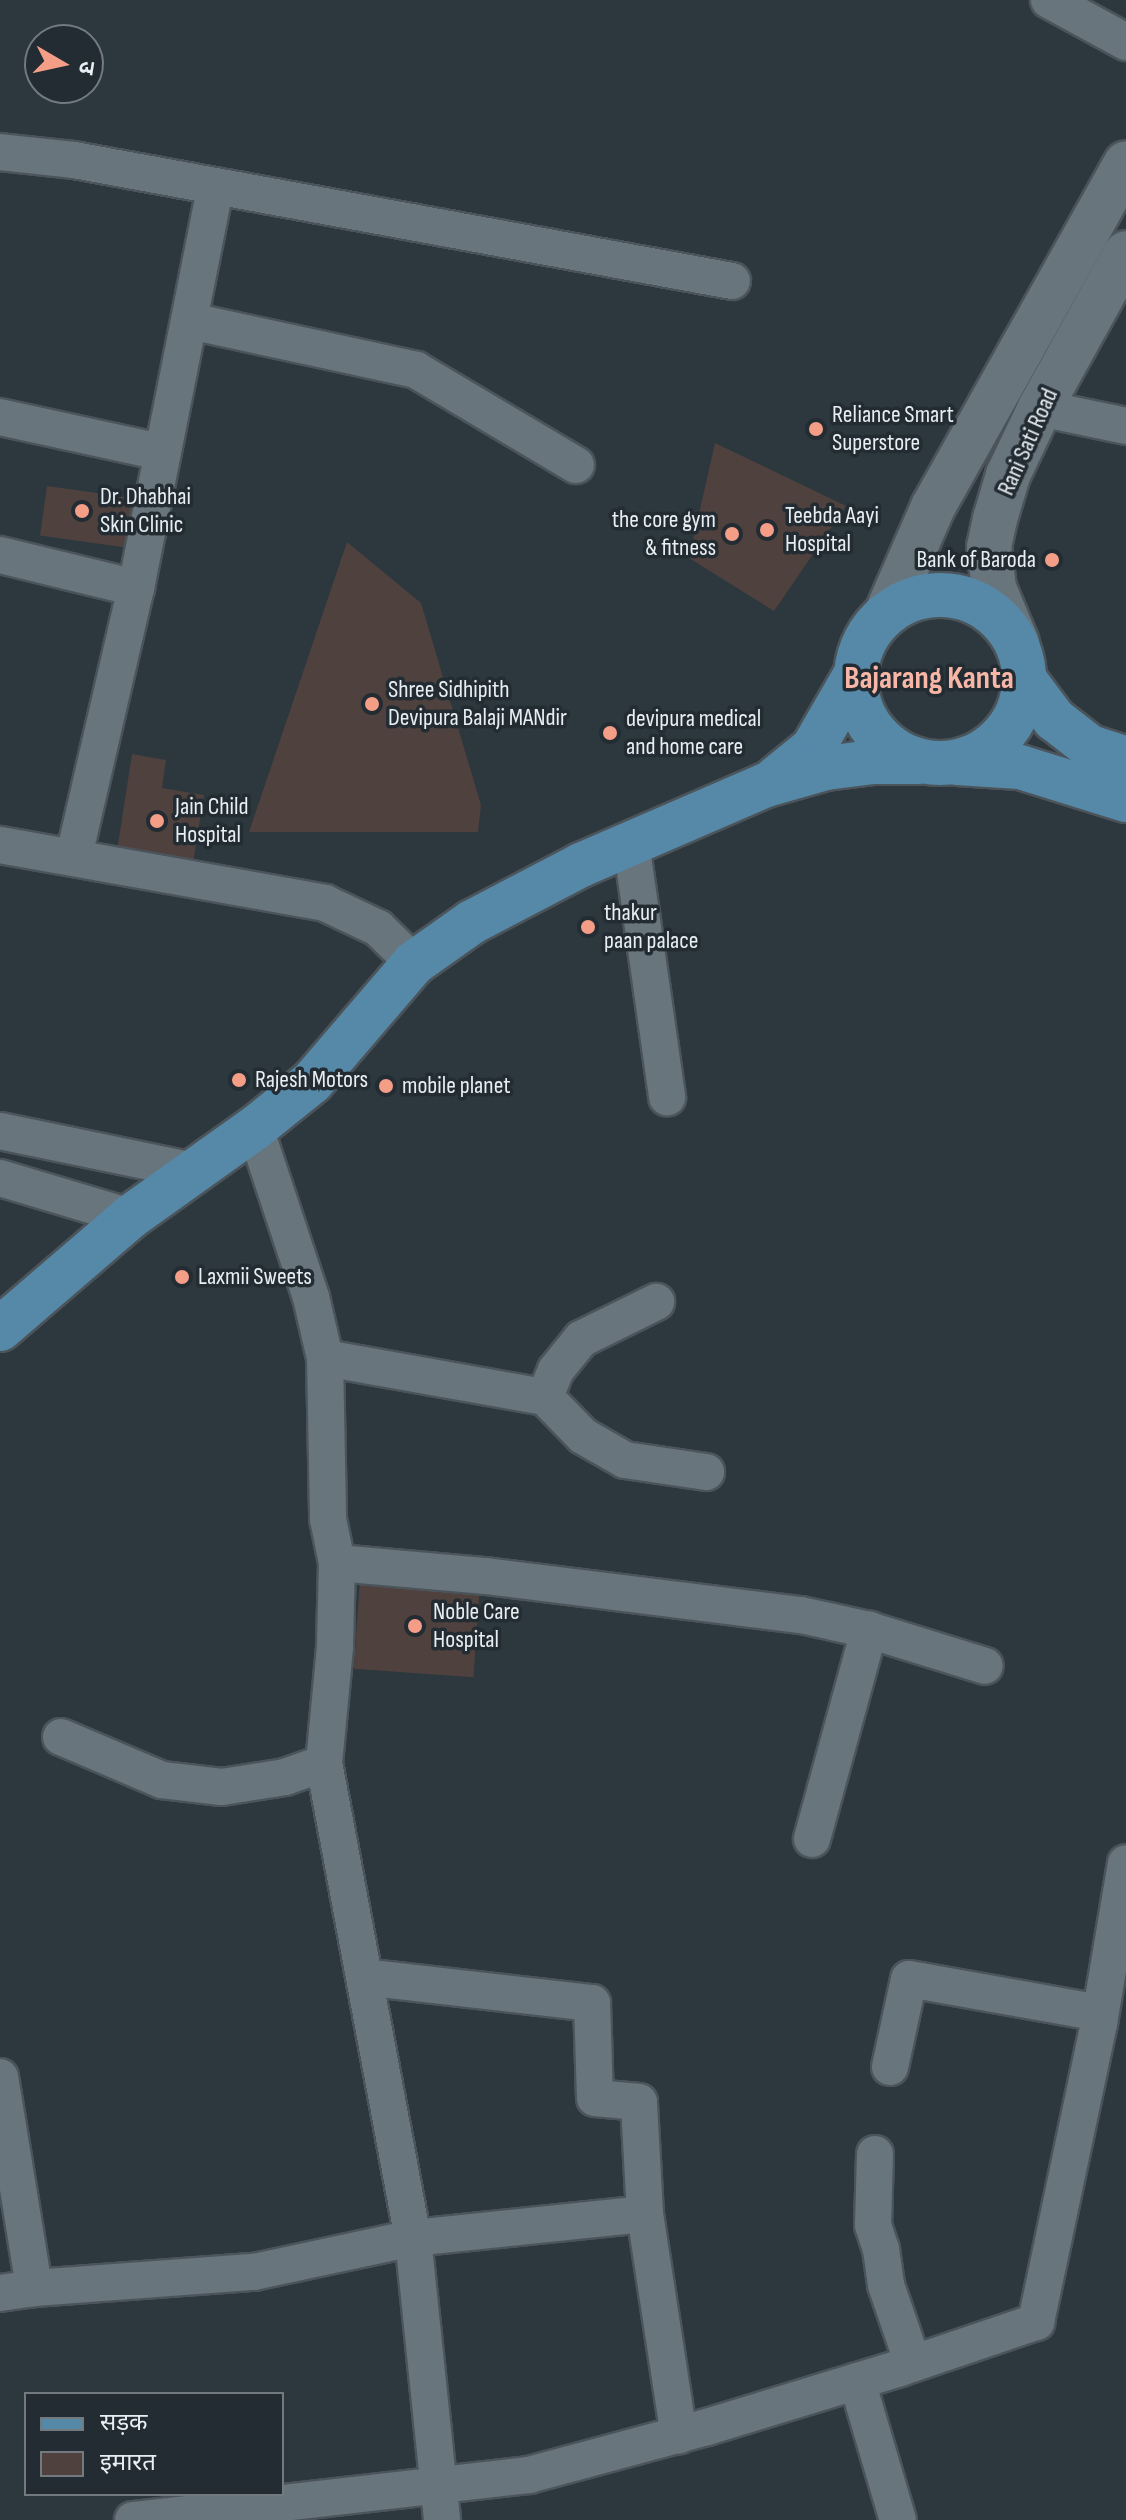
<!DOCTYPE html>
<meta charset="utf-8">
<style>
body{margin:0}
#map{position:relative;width:1126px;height:2520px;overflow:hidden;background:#2c373e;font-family:"Sofia Sans Condensed","Noto Sans Devanagari",sans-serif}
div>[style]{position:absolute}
.building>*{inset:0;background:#4f423e;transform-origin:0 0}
.roads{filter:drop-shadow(2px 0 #4b545a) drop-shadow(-2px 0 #4b545a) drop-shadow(0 2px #4b545a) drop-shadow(0 -2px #4b545a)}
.minor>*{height:36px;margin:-18px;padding:0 18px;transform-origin:18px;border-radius:18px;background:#69757d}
.tertiary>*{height:44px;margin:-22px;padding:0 22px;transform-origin:22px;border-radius:22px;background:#69757d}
.primary>*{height:44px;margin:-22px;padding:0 22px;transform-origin:22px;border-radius:22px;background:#5689a8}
.primary>.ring{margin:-22px;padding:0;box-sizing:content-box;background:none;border:44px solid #5689a8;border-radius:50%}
.dots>*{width:22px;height:22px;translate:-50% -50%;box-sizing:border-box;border:4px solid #232c33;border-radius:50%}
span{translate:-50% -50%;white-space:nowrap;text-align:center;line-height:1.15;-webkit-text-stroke:7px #232c33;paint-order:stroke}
.poi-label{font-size:24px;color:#e8eff3}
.left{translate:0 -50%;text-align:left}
.right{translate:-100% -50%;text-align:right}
.street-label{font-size:24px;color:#e8eff3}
.district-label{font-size:32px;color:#f8b7a6;font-weight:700}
.legend{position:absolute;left:24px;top:2392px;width:260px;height:104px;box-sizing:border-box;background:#232c33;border:2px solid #727a80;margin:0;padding:10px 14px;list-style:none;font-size:24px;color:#e8eff3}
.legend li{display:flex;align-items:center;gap:16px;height:40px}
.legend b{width:40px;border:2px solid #727a80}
.north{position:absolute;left:24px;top:24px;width:80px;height:80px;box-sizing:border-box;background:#232c33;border:2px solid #727a80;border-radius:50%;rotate:99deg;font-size:22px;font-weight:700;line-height:32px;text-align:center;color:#e8eff3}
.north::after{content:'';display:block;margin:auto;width:28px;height:36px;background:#f49e88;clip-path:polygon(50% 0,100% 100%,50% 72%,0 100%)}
</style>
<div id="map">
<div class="building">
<i style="clip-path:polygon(715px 443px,846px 506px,774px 611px,689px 558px)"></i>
<i style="left:47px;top:486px;width:88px;height:50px;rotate:8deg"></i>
<i style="clip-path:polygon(347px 542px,421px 603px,481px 805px,478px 832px,249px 832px)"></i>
<i style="clip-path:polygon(132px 754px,166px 760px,162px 788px,204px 795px,193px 863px,117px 851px)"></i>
<i style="left:360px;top:1579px;width:120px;height:90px;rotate:4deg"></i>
</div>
<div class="roads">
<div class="minor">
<i style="left:1049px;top:0;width:88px;rotate:28.6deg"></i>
<i style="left:0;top:152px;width:74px;rotate:6.2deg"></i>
<i style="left:74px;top:160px;width:669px;rotate:10.42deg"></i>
<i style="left:190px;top:321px;width:231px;rotate:12.2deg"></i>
<i style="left:416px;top:370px;width:186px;rotate:30.7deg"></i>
<i style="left:1040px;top:408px;width:88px;rotate:11.8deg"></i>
<i style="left:0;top:417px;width:165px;rotate:12.3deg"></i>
<i style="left:0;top:555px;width:140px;rotate:13.6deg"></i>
<i style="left:631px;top:843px;width:257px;rotate:81.9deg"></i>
<i style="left:0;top:845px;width:330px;rotate:10.1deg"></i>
<i style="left:325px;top:903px;width:59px;rotate:25.3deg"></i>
<i style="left:378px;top:928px;width:50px;rotate:44.2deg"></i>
<i style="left:74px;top:856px;width:275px;rotate:-77deg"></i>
<i style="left:136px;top:588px;width:408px;rotate:-78.8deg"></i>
<i style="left:255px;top:1128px;width:178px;rotate:71.7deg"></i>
<i style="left:311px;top:1297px;width:63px;rotate:77.1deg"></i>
<i style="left:325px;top:1358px;width:161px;rotate:88.9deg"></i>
<i style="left:328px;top:1519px;width:45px;rotate:78.4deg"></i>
<i style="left:337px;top:1563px;width:84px;rotate:91.4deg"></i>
<i style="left:335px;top:1647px;width:117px;rotate:95.4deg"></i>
<i style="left:324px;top:1763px;width:483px;rotate:79.4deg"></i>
<i style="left:413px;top:2238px;width:283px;rotate:84.1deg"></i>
<i style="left:0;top:1131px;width:197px;rotate:11.7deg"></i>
<i style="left:0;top:1178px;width:136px;rotate:16.7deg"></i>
<i style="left:325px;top:1358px;width:223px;rotate:10.1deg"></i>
<i style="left:545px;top:1397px;width:54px;rotate:45.7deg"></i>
<i style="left:583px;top:1436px;width:48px;rotate:29.7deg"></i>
<i style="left:625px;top:1460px;width:82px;rotate:8.4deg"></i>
<i style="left:545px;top:1397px;width:29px;rotate:-68deg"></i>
<i style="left:556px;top:1370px;width:40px;rotate:-51deg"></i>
<i style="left:581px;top:1339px;width:84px;rotate:-26.3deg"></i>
<i style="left:337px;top:1563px;width:150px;rotate:5deg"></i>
<i style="left:486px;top:1576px;width:317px;rotate:7.1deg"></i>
<i style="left:801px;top:1615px;width:70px;rotate:12.4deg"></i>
<i style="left:869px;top:1630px;width:121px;rotate:17.2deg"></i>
<i style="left:61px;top:1737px;width:110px;rotate:23.1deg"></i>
<i style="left:162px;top:1780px;width:60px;rotate:6.7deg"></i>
<i style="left:222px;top:1787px;width:64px;rotate:-9deg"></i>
<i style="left:285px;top:1777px;width:41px;rotate:-19.7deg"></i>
<i style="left:812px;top:1839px;width:217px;rotate:-74.7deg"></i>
<i style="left:890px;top:2067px;width:90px;rotate:-77.8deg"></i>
<i style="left:909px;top:1979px;width:194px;rotate:10.1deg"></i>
<i style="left:0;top:2077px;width:214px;rotate:80.8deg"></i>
<i style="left:875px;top:2154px;width:71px;rotate:91.6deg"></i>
<i style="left:873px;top:2225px;width:25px;rotate:72deg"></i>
<i style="left:881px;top:2249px;width:36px;rotate:82deg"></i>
<i style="left:886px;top:2285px;width:83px;rotate:71.1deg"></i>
<i style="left:645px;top:2214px;width:224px;rotate:81.3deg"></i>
<i style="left:0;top:2293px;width:34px;rotate:-8deg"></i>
<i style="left:34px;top:2288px;width:221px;rotate:-4.2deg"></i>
<i style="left:254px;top:2272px;width:163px;rotate:-12.1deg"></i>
<i style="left:413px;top:2238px;width:233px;rotate:-5.9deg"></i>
<i style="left:645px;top:2214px;width:112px;rotate:-93.1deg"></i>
<i style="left:639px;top:2102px;width:44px;rotate:-174.8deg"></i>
<i style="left:595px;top:2098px;width:95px;rotate:-91.8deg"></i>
<i style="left:592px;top:2003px;width:229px;rotate:-173.5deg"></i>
<i style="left:857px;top:2381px;width:145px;rotate:73.6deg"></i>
<i style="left:133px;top:2520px;width:399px;rotate:-6.5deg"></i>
<i style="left:529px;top:2475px;width:184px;rotate:-15.1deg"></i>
<i style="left:707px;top:2427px;width:202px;rotate:-17deg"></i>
<i style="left:900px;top:2368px;width:144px;rotate:-18.7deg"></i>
<i style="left:1036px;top:2322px;width:306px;rotate:-78.1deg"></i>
<i style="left:1099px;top:2023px;width:162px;rotate:-80.4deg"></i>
</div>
<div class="tertiary">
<i style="left:888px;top:610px;width:112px;rotate:-66.4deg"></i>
<i style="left:933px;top:507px;width:394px;rotate:-60.7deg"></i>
<i style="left:1017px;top:643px;width:60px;rotate:-112.7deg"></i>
<i style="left:994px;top:588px;width:41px;rotate:-97deg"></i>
<i style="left:989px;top:547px;width:29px;rotate:-78deg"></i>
<i style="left:995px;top:519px;width:46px;rotate:-73.5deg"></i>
<i style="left:1008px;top:475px;width:74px;rotate:-64.5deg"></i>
<i style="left:1040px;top:408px;width:177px;rotate:-61deg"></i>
</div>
<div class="primary">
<i class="ring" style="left:856px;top:595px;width:124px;height:124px"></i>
<i style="left:1025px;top:680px;width:49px;rotate:53.4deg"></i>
<i style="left:1054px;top:719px;width:46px;rotate:37.9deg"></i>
<i style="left:1090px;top:747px;width:38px;rotate:18deg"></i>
<i style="left:957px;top:763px;width:63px;rotate:3.6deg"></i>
<i style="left:1020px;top:767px;width:111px;rotate:17.3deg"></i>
<i style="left:775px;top:779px;width:49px;rotate:-39.2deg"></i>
<i style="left:813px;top:748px;width:82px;rotate:-60deg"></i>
<i style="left:0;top:1329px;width:172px;rotate:-40.7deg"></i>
<i style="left:130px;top:1217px;width:153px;rotate:-35.5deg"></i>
<i style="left:255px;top:1128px;width:73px;rotate:-38.9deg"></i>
<i style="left:312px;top:1082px;width:157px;rotate:-49.4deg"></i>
<i style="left:414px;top:963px;width:71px;rotate:-35.3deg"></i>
<i style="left:472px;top:922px;width:123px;rotate:-27.6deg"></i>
<i style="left:581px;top:865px;width:202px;rotate:-23.4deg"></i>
<i style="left:766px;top:785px;width:62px;rotate:-15.8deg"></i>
<i style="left:826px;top:768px;width:46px;rotate:-7.4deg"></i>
<i style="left:872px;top:762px;width:47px"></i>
</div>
</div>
<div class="dots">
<i style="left:816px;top:429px;background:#f49e88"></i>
<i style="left:82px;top:511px;background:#f49e88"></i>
<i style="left:767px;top:530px;background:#f49e88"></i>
<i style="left:732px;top:534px;background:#f49e88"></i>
<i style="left:1052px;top:560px;background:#f49e88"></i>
<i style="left:372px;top:704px;background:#f49e88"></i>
<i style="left:610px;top:733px;background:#f49e88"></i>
<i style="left:157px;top:821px;background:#f49e88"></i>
<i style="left:588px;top:927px;background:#f49e88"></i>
<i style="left:239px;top:1080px;background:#f49e88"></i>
<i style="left:386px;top:1086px;background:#f49e88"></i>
<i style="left:182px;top:1277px;background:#f49e88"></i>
<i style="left:415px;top:1626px;background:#f49e88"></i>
</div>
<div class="poi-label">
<span class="left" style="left:832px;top:429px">Reliance Smart<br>Superstore</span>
<span class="left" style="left:100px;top:511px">Dr. Dhabhai<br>Skin Clinic</span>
<span class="left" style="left:785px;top:530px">Teebda Aayi<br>Hospital</span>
<span class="right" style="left:716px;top:534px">the core gym<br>&amp; fitness</span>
<span class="right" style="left:1036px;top:560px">Bank of Baroda</span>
<span class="left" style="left:388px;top:704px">Shree Sidhipith<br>Devipura Balaji MANdir</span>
<span class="left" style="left:626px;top:733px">devipura medical<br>and home care</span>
<span class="left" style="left:175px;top:821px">Jain Child<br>Hospital</span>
<span class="left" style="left:604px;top:927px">thakur<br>paan palace</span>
<span class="left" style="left:255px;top:1080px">Rajesh Motors</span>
<span class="left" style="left:402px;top:1086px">mobile planet</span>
<span class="left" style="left:198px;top:1277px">Laxmii Sweets</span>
<span class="left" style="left:433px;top:1626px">Noble Care<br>Hospital</span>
</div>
<div class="street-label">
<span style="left:1028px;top:442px;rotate:-66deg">Rani Sati Road</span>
</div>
<div class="district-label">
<span style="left:929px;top:679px">Bajarang Kanta</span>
</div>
<ul class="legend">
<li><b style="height:10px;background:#5689a8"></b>सड़क</li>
<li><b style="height:22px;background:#4f423e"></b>इमारत</li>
</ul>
<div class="north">उ</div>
</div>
